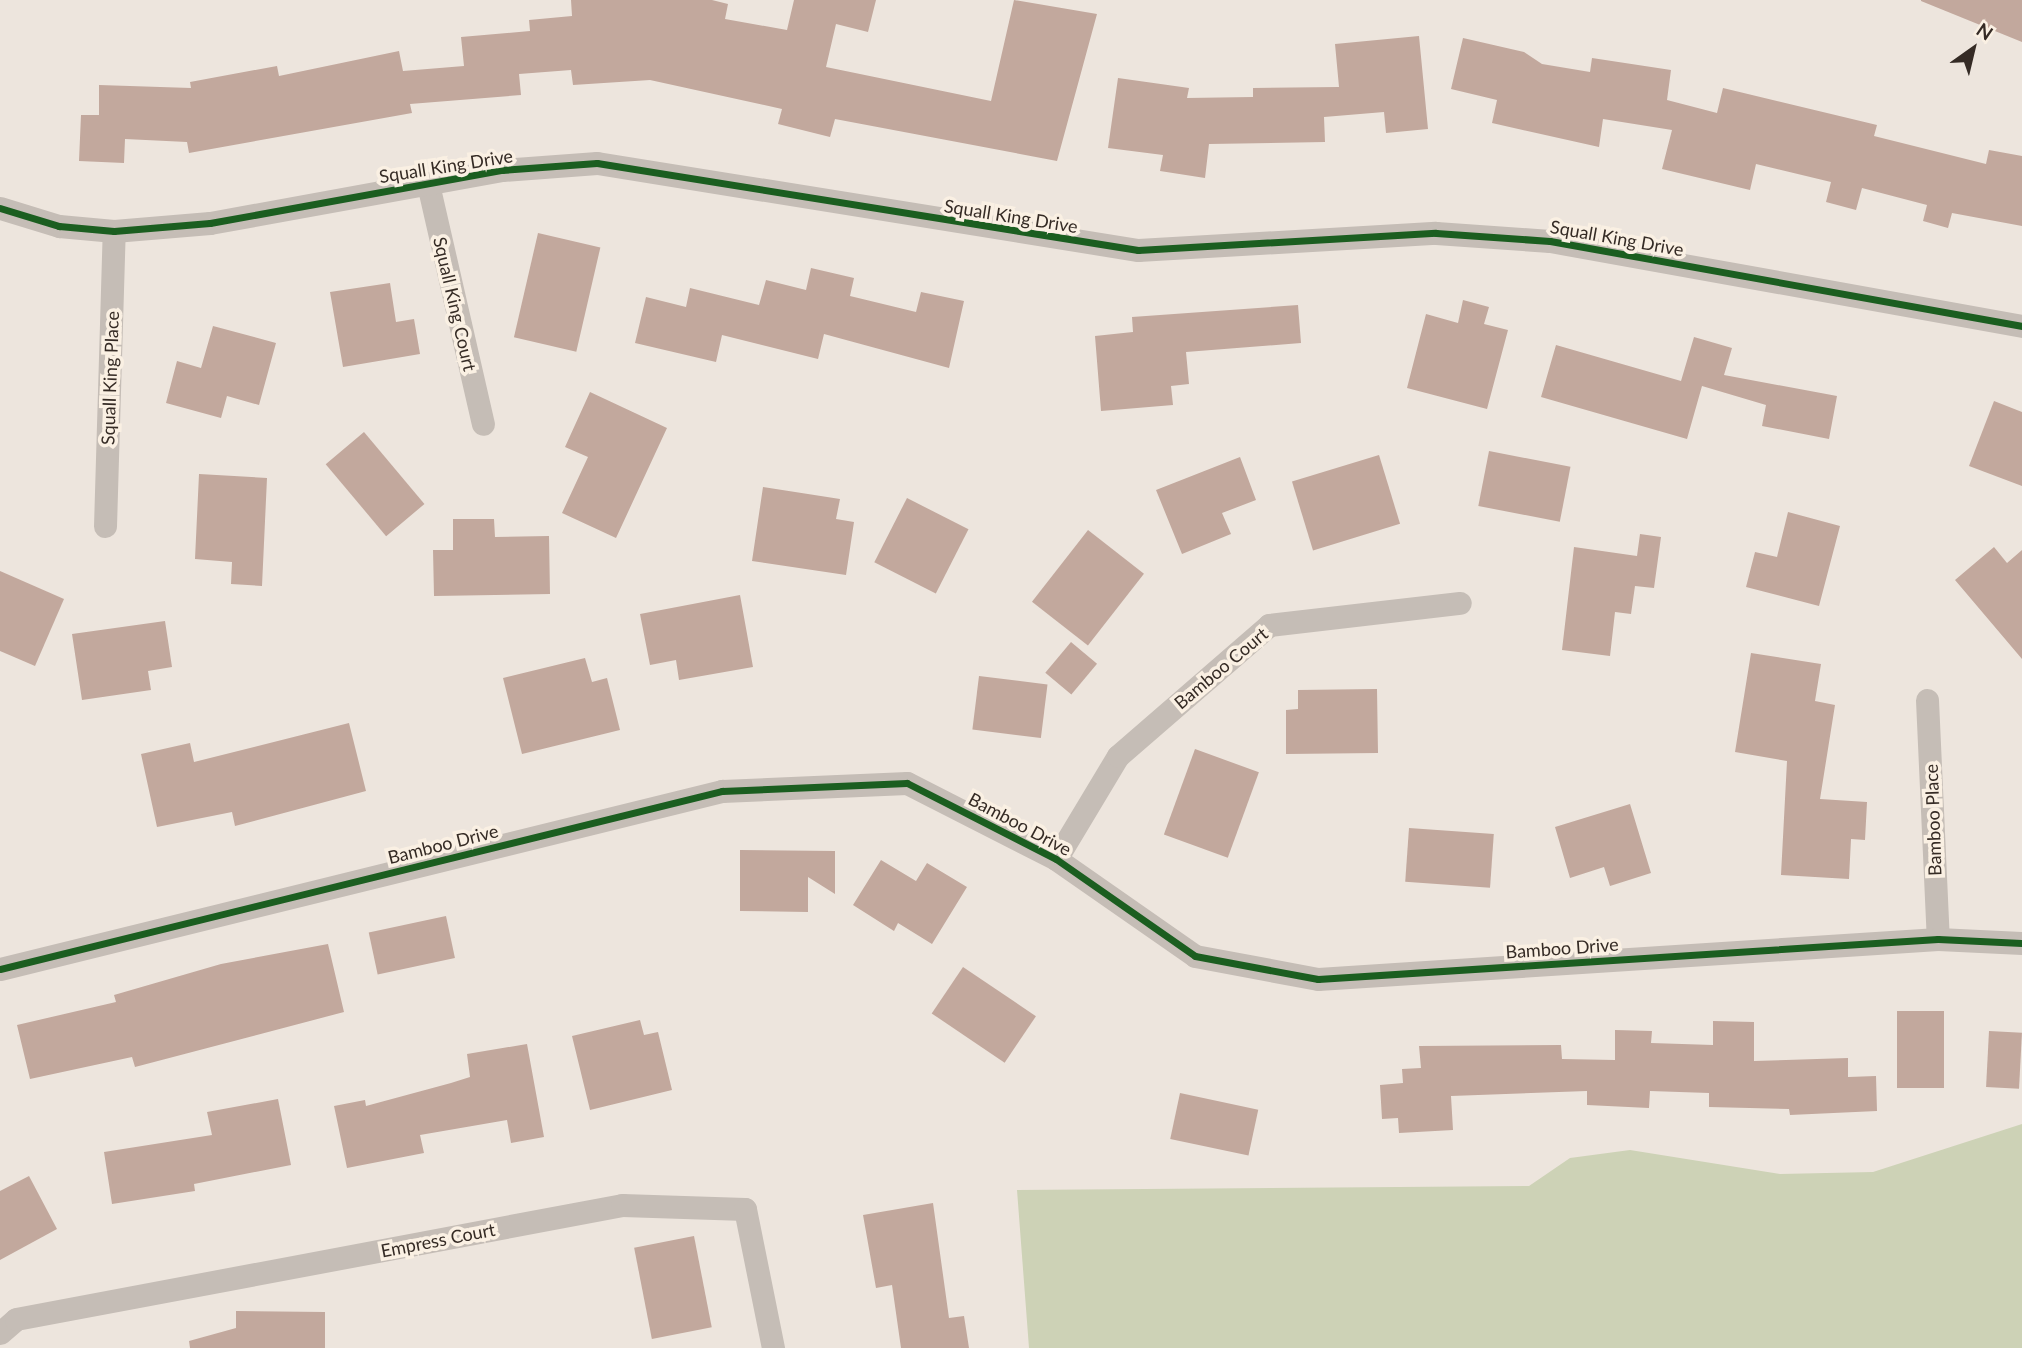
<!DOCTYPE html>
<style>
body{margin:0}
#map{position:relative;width:2022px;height:1348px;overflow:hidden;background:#ede5dd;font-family:Lato,sans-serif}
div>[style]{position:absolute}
.green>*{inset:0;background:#cdd2b6}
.building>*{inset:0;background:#c2a89d;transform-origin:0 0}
.minor>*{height:23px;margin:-11.5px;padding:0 11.5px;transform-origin:11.5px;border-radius:11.5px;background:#c5bdb6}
.cycleway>*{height:7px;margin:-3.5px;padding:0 3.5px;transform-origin:3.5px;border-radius:3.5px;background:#1b5e20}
span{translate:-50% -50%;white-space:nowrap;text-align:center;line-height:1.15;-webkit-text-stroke:7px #faf0e3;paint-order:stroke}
.street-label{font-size:18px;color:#352b25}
.north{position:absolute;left:1938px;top:14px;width:70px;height:70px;-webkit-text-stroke:5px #faf0e3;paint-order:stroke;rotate:34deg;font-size:19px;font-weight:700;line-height:28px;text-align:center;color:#352b25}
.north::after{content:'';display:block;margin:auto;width:24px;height:32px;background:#352b25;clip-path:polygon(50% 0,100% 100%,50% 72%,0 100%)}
</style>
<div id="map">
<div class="green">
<i style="clip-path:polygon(2022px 1124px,2022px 1348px,1029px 1348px,1017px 1190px,1529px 1186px,1570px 1158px,1630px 1150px,1780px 1174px,1873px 1172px)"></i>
</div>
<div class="building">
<i style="clip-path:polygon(571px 0,712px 0,728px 4px,725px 19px,787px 30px,794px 0,876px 0,868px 32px,836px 24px,826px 67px,991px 101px,1014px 0,1097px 14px,1057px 161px,835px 119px,830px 137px,778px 124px,782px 109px,650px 80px,573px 85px,571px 70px,519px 74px,521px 95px,410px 104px,412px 113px,189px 153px,187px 142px,125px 139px,124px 163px,79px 161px,81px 115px,99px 115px,99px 85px,191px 88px,190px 82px,277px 66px,279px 76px,399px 51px,403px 71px,464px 66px,461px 37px,530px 31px,529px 20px,572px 16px)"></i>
<i style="clip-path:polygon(1921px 0,2022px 0,2022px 42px,1921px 1px)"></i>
<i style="clip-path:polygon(1419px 36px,1428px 129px,1386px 133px,1384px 112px,1324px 117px,1325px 142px,1209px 144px,1205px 178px,1160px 171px,1163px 155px,1108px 148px,1118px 78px,1189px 88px,1187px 98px,1253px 97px,1253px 88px,1339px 87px,1335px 44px)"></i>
<i style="clip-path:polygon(1463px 38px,1524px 52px,1542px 64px,1590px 72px,1592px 58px,1671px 70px,1667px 100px,1717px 113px,1723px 88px,1877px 125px,1874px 136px,1986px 164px,1989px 150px,2022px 156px,2022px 226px,1952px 213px,1948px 228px,1923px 221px,1927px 205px,1862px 188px,1856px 210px,1826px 202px,1831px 182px,1756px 164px,1750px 190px,1662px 169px,1672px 130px,1603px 119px,1599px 147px,1492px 123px,1497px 100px,1451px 89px)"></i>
<i style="left:538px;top:233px;width:64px;height:107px;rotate:13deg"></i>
<i style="clip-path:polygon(811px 268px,854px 278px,850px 296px,916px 312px,921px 292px,964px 301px,949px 368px,824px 334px,818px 359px,722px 335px,716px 362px,635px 343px,646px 297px,686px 307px,690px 288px,759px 305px,766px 280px,806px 290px)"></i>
<i style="clip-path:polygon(390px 283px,396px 322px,414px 319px,420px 354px,343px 367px,330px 292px)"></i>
<i style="clip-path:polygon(1463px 300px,1489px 307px,1484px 324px,1508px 330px,1487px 409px,1407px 388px,1426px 314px,1458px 323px)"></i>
<i style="clip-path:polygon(1298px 305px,1301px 343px,1186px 352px,1189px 384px,1171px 386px,1173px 405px,1101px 411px,1095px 336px,1133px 332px,1132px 317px)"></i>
<i style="clip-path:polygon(213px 326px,276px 343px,259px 405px,227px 396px,221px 418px,166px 403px,177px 361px,201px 368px)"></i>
<i style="clip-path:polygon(1694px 337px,1732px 348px,1724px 375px,1837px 396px,1829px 439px,1762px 426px,1766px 405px,1702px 386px,1687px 439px,1541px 397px,1556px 345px,1681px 381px)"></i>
<i style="clip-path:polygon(590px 392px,667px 428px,616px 538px,562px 513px,588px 457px,565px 447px)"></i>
<i style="clip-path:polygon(1994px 401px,2022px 412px,2022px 486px,1969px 466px)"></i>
<i style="left:364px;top:432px;width:94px;height:50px;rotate:50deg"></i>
<i style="left:1489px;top:451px;width:83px;height:56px;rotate:11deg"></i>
<i style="left:1379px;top:455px;width:72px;height:91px;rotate:73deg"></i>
<i style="clip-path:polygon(1240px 457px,1256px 500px,1222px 513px,1231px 534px,1182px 554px,1156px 490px)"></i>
<i style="clip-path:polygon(199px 474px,267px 478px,262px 586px,231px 584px,232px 562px,195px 559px)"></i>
<i style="clip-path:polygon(763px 487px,840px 499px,836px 519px,854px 522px,846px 575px,752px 561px)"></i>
<i style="left:907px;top:498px;width:69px;height:72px;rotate:27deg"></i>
<i style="clip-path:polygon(1788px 512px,1840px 526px,1819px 606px,1746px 587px,1755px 552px,1777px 557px)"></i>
<i style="clip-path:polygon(453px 519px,494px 519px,495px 537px,549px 536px,550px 594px,434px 596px,433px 550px,453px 550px)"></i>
<i style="left:1088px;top:530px;width:71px;height:91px;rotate:38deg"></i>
<i style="clip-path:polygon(1640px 534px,1661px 537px,1654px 588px,1635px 586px,1631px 614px,1615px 612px,1610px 656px,1562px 650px,1574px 547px,1637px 556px)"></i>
<i style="clip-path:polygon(1994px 547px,2007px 563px,2022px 550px,2022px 659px,1955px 580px)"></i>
<i style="clip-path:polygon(0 571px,64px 599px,35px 666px,0 651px)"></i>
<i style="clip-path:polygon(740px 595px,753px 667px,679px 680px,676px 660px,650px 665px,640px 614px)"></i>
<i style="clip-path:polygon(165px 621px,172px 667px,148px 671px,151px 690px,82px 700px,72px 634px)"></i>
<i style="left:1071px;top:642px;width:34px;height:40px;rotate:40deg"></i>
<i style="clip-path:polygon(1751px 653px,1821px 664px,1815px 701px,1835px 705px,1820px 799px,1867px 802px,1865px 840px,1851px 839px,1849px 879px,1781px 875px,1787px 761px,1735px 752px)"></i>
<i style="clip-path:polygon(585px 658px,592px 682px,607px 678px,620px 730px,522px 754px,503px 678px)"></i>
<i style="left:979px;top:676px;width:69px;height:54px;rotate:7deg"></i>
<i style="clip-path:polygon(1377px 689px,1378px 753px,1286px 754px,1286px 710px,1298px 709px,1298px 690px)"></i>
<i style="clip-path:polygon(349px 723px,366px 791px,235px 826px,232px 812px,157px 827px,141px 754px,190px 743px,194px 762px)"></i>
<i style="left:1195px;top:749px;width:68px;height:91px;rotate:20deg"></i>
<i style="clip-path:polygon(1630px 804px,1651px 873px,1610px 886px,1604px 867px,1570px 878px,1555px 827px)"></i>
<i style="left:1409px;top:828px;width:85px;height:54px;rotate:4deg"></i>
<i style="clip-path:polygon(740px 850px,835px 851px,835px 894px,808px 877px,808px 912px,740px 911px)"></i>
<i style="clip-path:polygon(881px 860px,916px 881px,927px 863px,967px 887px,932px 944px,898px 923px,894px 931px,853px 905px)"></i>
<i style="left:446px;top:916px;width:43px;height:79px;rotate:78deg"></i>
<i style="clip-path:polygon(328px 944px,344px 1012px,135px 1067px,132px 1057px,30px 1079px,17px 1025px,116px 1002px,114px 995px,221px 964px)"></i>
<i style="left:963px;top:967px;width:88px;height:56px;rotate:34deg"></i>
<i style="left:1897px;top:1011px;width:47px;height:77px"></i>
<i style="clip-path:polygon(640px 1020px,644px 1035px,658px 1032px,672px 1090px,590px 1110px,572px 1036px)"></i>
<i style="clip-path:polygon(1713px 1021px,1754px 1022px,1754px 1061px,1848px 1058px,1848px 1077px,1876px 1076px,1877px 1111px,1790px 1115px,1789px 1109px,1709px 1107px,1709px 1093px,1650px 1091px,1649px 1108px,1587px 1105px,1587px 1091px,1451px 1096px,1453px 1130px,1399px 1133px,1398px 1118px,1382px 1119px,1380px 1085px,1403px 1083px,1402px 1069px,1421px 1068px,1419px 1046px,1561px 1045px,1562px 1059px,1615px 1060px,1615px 1030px,1652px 1031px,1651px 1043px,1713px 1045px)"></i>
<i style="left:1989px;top:1031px;width:33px;height:56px;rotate:3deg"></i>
<i style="clip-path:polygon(527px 1044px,544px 1137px,511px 1143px,507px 1120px,420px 1135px,424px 1153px,347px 1168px,334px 1106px,365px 1100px,366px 1106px,451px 1083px,470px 1077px,467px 1054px)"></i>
<i style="left:1180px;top:1093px;width:80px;height:47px;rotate:12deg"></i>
<i style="clip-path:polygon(278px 1099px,291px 1165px,194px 1184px,195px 1191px,112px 1204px,104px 1152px,212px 1135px,207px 1112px)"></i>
<i style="clip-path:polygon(29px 1176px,57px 1229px,0 1260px,0 1191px)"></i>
<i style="clip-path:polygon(933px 1203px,949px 1318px,964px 1316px,969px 1348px,901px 1348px,892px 1285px,876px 1288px,863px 1215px)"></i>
<i style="left:694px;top:1236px;width:93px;height:61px;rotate:79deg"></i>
<i style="clip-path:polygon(236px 1311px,325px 1312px,325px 1348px,190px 1348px,189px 1341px,236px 1328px)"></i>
</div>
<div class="minor">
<i style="left:428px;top:184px;width:246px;rotate:77.1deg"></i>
<i style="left:0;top:208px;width:62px;rotate:17deg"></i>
<i style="left:59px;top:226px;width:55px;rotate:5.2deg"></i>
<i style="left:114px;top:231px;width:96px;rotate:-4.8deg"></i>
<i style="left:210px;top:223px;width:297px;rotate:-10.3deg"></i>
<i style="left:502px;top:170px;width:95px;rotate:-4.2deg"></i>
<i style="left:597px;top:163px;width:548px;rotate:9.14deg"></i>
<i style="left:1138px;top:250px;width:298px;rotate:-3.3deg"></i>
<i style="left:1436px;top:233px;width:114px;rotate:4deg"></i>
<i style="left:1550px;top:241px;width:480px;rotate:10.2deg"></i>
<i style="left:105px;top:526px;width:295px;rotate:-88.3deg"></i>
<i style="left:1927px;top:700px;width:239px;rotate:87.4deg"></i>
<i style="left:1056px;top:859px;width:120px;rotate:-59deg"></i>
<i style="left:1118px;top:756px;width:200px;rotate:-40.9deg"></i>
<i style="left:1269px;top:625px;width:192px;rotate:-6.6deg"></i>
<i style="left:0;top:969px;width:744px;rotate:-13.85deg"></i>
<i style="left:722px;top:791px;width:185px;rotate:-2.5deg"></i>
<i style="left:907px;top:783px;width:167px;rotate:27deg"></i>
<i style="left:1056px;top:859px;width:169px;rotate:34.9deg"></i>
<i style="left:1195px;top:956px;width:125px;rotate:10.6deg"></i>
<i style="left:1318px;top:979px;width:621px;rotate:-3.69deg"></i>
<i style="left:1938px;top:939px;width:84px;rotate:2.7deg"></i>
<i style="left:0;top:1333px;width:21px;rotate:-41deg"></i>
<i style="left:16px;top:1319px;width:617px;rotate:-10.65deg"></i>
<i style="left:622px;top:1205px;width:123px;rotate:1.9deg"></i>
<i style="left:745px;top:1209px;width:142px;rotate:78.6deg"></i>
</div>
<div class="cycleway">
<i style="left:0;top:208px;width:62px;rotate:17deg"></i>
<i style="left:59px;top:226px;width:55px;rotate:5.2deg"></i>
<i style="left:114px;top:231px;width:96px;rotate:-4.8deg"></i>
<i style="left:210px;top:223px;width:297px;rotate:-10.3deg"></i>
<i style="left:502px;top:170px;width:95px;rotate:-4.2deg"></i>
<i style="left:597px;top:163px;width:548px;rotate:9.14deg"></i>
<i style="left:1138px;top:250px;width:298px;rotate:-3.3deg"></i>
<i style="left:1436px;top:233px;width:114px;rotate:4deg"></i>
<i style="left:1550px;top:241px;width:480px;rotate:10.2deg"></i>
<i style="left:0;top:969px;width:744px;rotate:-13.85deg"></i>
<i style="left:722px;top:791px;width:185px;rotate:-2.5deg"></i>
<i style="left:907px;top:783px;width:167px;rotate:27deg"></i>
<i style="left:1056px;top:859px;width:169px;rotate:34.9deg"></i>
<i style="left:1195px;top:956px;width:125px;rotate:10.6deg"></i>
<i style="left:1318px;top:979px;width:621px;rotate:-3.69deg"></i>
<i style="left:1938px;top:939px;width:84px;rotate:2.7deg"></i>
</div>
<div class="street-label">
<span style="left:446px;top:166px;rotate:-9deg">Squall King Drive</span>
<span style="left:1011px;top:216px;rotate:9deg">Squall King Drive</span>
<span style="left:1617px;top:238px;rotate:10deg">Squall King Drive</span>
<span style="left:455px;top:304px;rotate:77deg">Squall King Court</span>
<span style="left:110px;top:378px;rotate:-88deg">Squall King Place</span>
<span style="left:1221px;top:668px;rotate:-40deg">Bamboo Court</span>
<span style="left:1933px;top:820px;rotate:-92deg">Bamboo Place</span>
<span style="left:1020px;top:824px;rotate:28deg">Bamboo Drive</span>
<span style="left:443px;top:844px;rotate:-14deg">Bamboo Drive</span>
<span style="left:1562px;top:948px;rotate:-4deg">Bamboo Drive</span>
<span style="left:438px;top:1240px;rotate:-11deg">Empress Court</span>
</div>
<div class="north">N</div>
</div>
